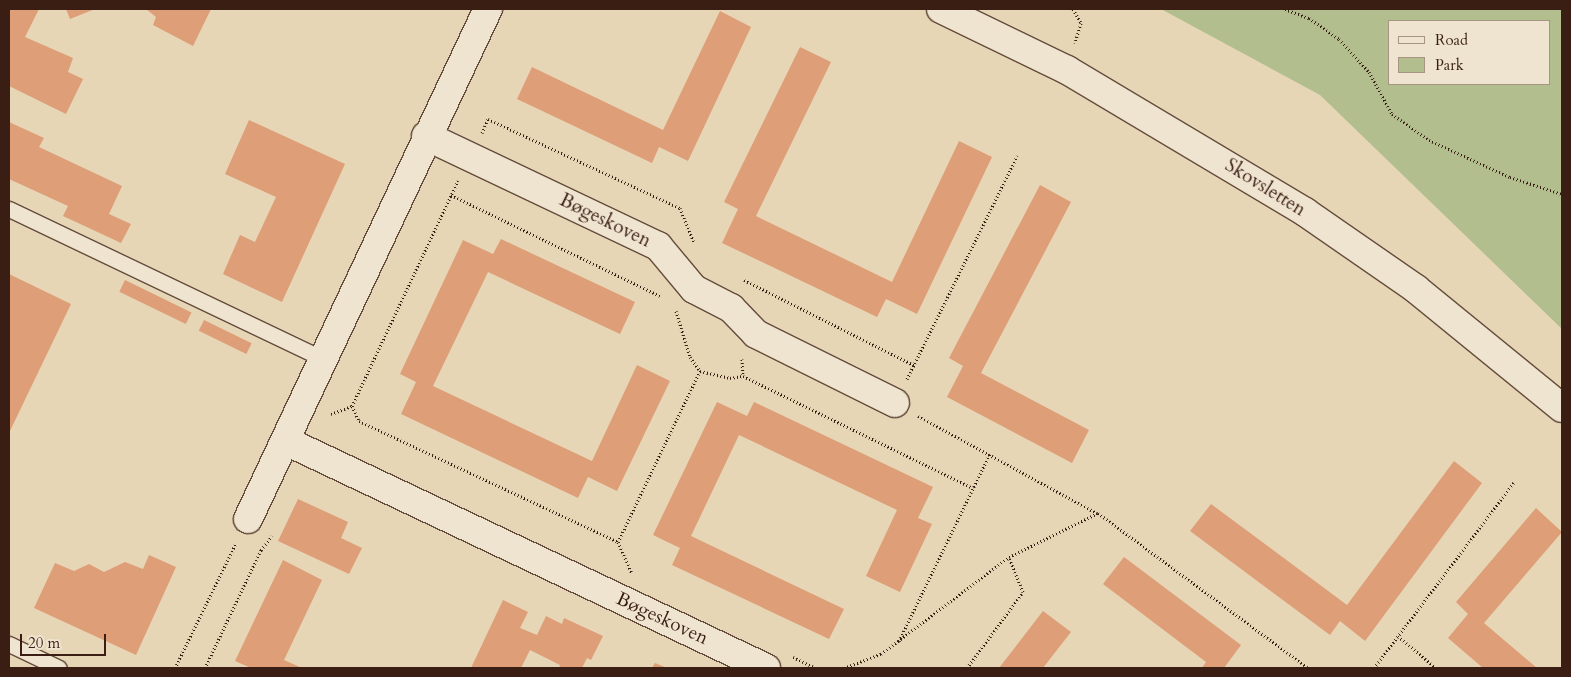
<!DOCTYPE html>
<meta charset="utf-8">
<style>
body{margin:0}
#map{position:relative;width:1571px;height:677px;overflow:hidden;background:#e6d6b6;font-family:Cardo,serif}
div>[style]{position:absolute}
.green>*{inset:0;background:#b3be8f}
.building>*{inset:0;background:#de9e77;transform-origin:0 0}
.path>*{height:3px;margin-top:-1.5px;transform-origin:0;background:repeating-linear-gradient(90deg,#3a1e13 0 1px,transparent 0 3.5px)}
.roads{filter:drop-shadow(1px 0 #654c3c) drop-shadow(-1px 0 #654c3c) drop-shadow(0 1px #654c3c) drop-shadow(0 -1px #654c3c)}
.service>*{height:15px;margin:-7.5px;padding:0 7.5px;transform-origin:7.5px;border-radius:7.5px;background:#efe4d0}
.minor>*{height:28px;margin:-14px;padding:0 14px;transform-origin:14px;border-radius:14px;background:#efe4d0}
span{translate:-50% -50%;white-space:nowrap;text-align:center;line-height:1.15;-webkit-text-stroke:4px #efe4d0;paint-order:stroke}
.street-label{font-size:19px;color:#3a1e13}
.frame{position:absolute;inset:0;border:10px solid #3a1e13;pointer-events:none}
.legend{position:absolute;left:1388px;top:20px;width:162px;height:65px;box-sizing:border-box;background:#efe4d0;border:1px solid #a79584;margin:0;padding:6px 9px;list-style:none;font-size:15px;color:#3a1e13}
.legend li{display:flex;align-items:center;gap:10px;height:25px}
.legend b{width:25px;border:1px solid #a79584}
.scale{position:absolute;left:20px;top:634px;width:86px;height:22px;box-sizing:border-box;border:2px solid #3a1e13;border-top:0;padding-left:6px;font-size:15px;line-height:18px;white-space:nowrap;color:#3a1e13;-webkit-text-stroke:4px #efe4d0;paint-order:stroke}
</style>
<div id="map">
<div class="green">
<i style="clip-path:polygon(evenodd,1161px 9px,1562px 9px,1562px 329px,1320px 95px,1161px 9px,1390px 21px,1550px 21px,1550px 84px,1390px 84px,1390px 21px)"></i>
</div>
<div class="building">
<i style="clip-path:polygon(9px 9px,39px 9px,25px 37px,73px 58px,68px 72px,83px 79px,66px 114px,9px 86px)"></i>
<i style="clip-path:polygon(66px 9px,95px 9px,70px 19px)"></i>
<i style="clip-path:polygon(146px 9px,211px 9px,193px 46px,153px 25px,156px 17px)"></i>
<i style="clip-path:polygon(720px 11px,751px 27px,688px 161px,659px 147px,652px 163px,517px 99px,532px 67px,663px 130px)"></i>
<i style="clip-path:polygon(800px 47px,831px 62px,756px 216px,892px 282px,959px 141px,992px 157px,917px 314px,886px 299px,877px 317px,722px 243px,738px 209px,724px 202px)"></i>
<i style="clip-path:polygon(249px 120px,345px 164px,282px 302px,223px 274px,240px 235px,255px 242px,276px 197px,225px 174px)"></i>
<i style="clip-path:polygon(9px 122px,44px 138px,39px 147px,122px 186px,109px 214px,131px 224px,121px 243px,63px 216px,68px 206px,9px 179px)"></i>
<i style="clip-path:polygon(1040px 185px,1071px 202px,981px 373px,1089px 430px,1072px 463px,947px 397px,963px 366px,949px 358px)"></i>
<i style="clip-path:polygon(501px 239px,635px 302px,620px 334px,488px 272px,433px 386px,592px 461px,637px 365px,670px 381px,617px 491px,588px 477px,578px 498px,401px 414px,416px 382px,400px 374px,463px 240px,493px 254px)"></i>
<i style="clip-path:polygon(9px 274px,71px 304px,9px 433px)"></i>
<i style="left:125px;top:280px;width:74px;height:13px;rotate:26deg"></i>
<i style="left:204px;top:320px;width:53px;height:12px;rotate:26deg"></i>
<i style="clip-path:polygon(717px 402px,747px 416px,754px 402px,933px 487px,918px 518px,932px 524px,900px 592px,866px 576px,897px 510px,739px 435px,691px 536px,844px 609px,829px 639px,672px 565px,680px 548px,653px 535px)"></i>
<i style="clip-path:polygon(1454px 461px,1482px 483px,1365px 641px,1340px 621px,1330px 635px,1190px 531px,1211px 504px,1347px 605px)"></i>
<i style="clip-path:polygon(298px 499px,348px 522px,341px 538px,362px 548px,349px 574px,278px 541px)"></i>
<i style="clip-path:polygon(1536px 508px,1562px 532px,1484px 623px,1537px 668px,1483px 668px,1448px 638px,1468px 614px,1456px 602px)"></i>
<i style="clip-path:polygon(149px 555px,176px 567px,136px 655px,34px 608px,55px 563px,74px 571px,89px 564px,104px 572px,125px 562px,143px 569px)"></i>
<i style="clip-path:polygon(1124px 557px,1241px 645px,1224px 668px,1202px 668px,1206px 662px,1103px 584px)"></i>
<i style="clip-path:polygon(283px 560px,322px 580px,284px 660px,302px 668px,251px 668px,235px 661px)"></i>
<i style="clip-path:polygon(503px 600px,528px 612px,520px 628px,537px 635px,546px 616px,562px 624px,564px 618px,603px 636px,591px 660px,587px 658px,582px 668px,559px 668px,560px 665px,530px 650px,521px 668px,471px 668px)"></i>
<i style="clip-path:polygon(1043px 611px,1071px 632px,1043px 668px,999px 668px)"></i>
<i style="clip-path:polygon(655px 663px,667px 668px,652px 668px)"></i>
</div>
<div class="path">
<i style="left:1073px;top:9px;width:16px;rotate:60deg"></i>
<i style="left:1081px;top:23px;width:21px;rotate:107deg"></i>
<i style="left:1285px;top:9px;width:26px;rotate:21deg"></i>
<i style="left:1309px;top:18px;width:37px;rotate:35deg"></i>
<i style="left:1339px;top:39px;width:45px;rotate:47.7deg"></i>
<i style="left:1369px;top:72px;width:48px;rotate:61.3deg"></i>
<i style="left:1392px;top:114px;width:45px;rotate:35.1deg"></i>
<i style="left:1429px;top:140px;width:89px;rotate:24.6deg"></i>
<i style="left:1510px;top:177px;width:55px;rotate:18.1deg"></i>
<i style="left:482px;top:133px;width:15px;rotate:-67deg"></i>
<i style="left:488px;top:119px;width:212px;rotate:24.9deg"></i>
<i style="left:680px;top:208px;width:38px;rotate:68deg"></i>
<i style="left:451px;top:195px;width:232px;rotate:25.8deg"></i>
<i style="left:744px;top:280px;width:190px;rotate:26.6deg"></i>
<i style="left:676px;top:311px;width:48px;rotate:73.1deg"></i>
<i style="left:690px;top:357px;width:17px;rotate:54deg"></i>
<i style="left:742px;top:359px;width:17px;rotate:87deg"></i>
<i style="left:907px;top:379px;width:249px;rotate:-63.7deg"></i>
<i style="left:352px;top:406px;width:17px;rotate:65deg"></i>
<i style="left:359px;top:421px;width:286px;rotate:25deg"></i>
<i style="left:618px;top:542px;width:34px;rotate:66deg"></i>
<i style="left:331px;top:414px;width:22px;rotate:-21deg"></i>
<i style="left:352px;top:406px;width:249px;rotate:-64.8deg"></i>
<i style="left:918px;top:416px;width:204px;rotate:28.5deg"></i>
<i style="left:618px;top:542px;width:190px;rotate:-64.4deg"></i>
<i style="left:700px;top:371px;width:31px;rotate:13deg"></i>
<i style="left:730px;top:378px;width:13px;rotate:-9deg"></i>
<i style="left:743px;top:376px;width:256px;rotate:26deg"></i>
<i style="left:1398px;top:636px;width:50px;rotate:40.1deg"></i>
<i style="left:899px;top:641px;width:208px;rotate:-64.1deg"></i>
<i style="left:793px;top:657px;width:25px;rotate:26deg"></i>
<i style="left:175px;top:668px;width:139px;rotate:-64deg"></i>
<i style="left:205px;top:668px;width:131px;rotate:-64.6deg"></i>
<i style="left:261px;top:550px;width:18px;rotate:-52deg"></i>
<i style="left:844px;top:668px;width:40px;rotate:-21deg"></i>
<i style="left:881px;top:654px;width:161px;rotate:-37.2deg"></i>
<i style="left:1009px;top:557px;width:99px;rotate:-26.3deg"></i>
<i style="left:1098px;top:513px;width:261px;rotate:36.4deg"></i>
<i style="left:967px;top:668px;width:94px;rotate:-53.6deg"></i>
<i style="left:1023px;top:592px;width:38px;rotate:-112deg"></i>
<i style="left:1374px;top:668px;width:233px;rotate:-53deg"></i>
</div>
<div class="roads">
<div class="service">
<i style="left:9px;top:209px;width:349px;rotate:25.5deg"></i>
<i style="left:9px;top:644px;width:55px;rotate:25.6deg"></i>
</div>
<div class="minor">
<i style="left:941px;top:9px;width:140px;rotate:25.8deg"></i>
<i style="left:1067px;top:70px;width:277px;rotate:30.8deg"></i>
<i style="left:1305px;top:212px;width:135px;rotate:34.7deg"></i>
<i style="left:1416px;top:289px;width:188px;rotate:39.2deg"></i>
<i style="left:426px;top:136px;width:257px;rotate:25.4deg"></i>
<i style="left:658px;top:246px;width:56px;rotate:50.1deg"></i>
<i style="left:694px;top:289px;width:42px;rotate:27.2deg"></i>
<i style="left:731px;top:308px;width:36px;rotate:46deg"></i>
<i style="left:756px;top:334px;width:155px;rotate:26.4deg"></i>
<i style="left:286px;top:441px;width:531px;rotate:25.31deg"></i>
<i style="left:248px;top:519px;width:564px;rotate:-64.8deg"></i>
</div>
</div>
<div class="street-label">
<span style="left:1265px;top:188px;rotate:32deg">Skovsletten</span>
<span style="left:605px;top:221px;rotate:26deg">Bøgeskoven</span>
<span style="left:662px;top:619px;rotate:25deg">Bøgeskoven</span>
</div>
<div class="frame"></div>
<ul class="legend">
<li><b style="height:6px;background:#efe4d0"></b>Road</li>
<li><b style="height:14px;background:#b3be8f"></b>Park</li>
</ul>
<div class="scale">20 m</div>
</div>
